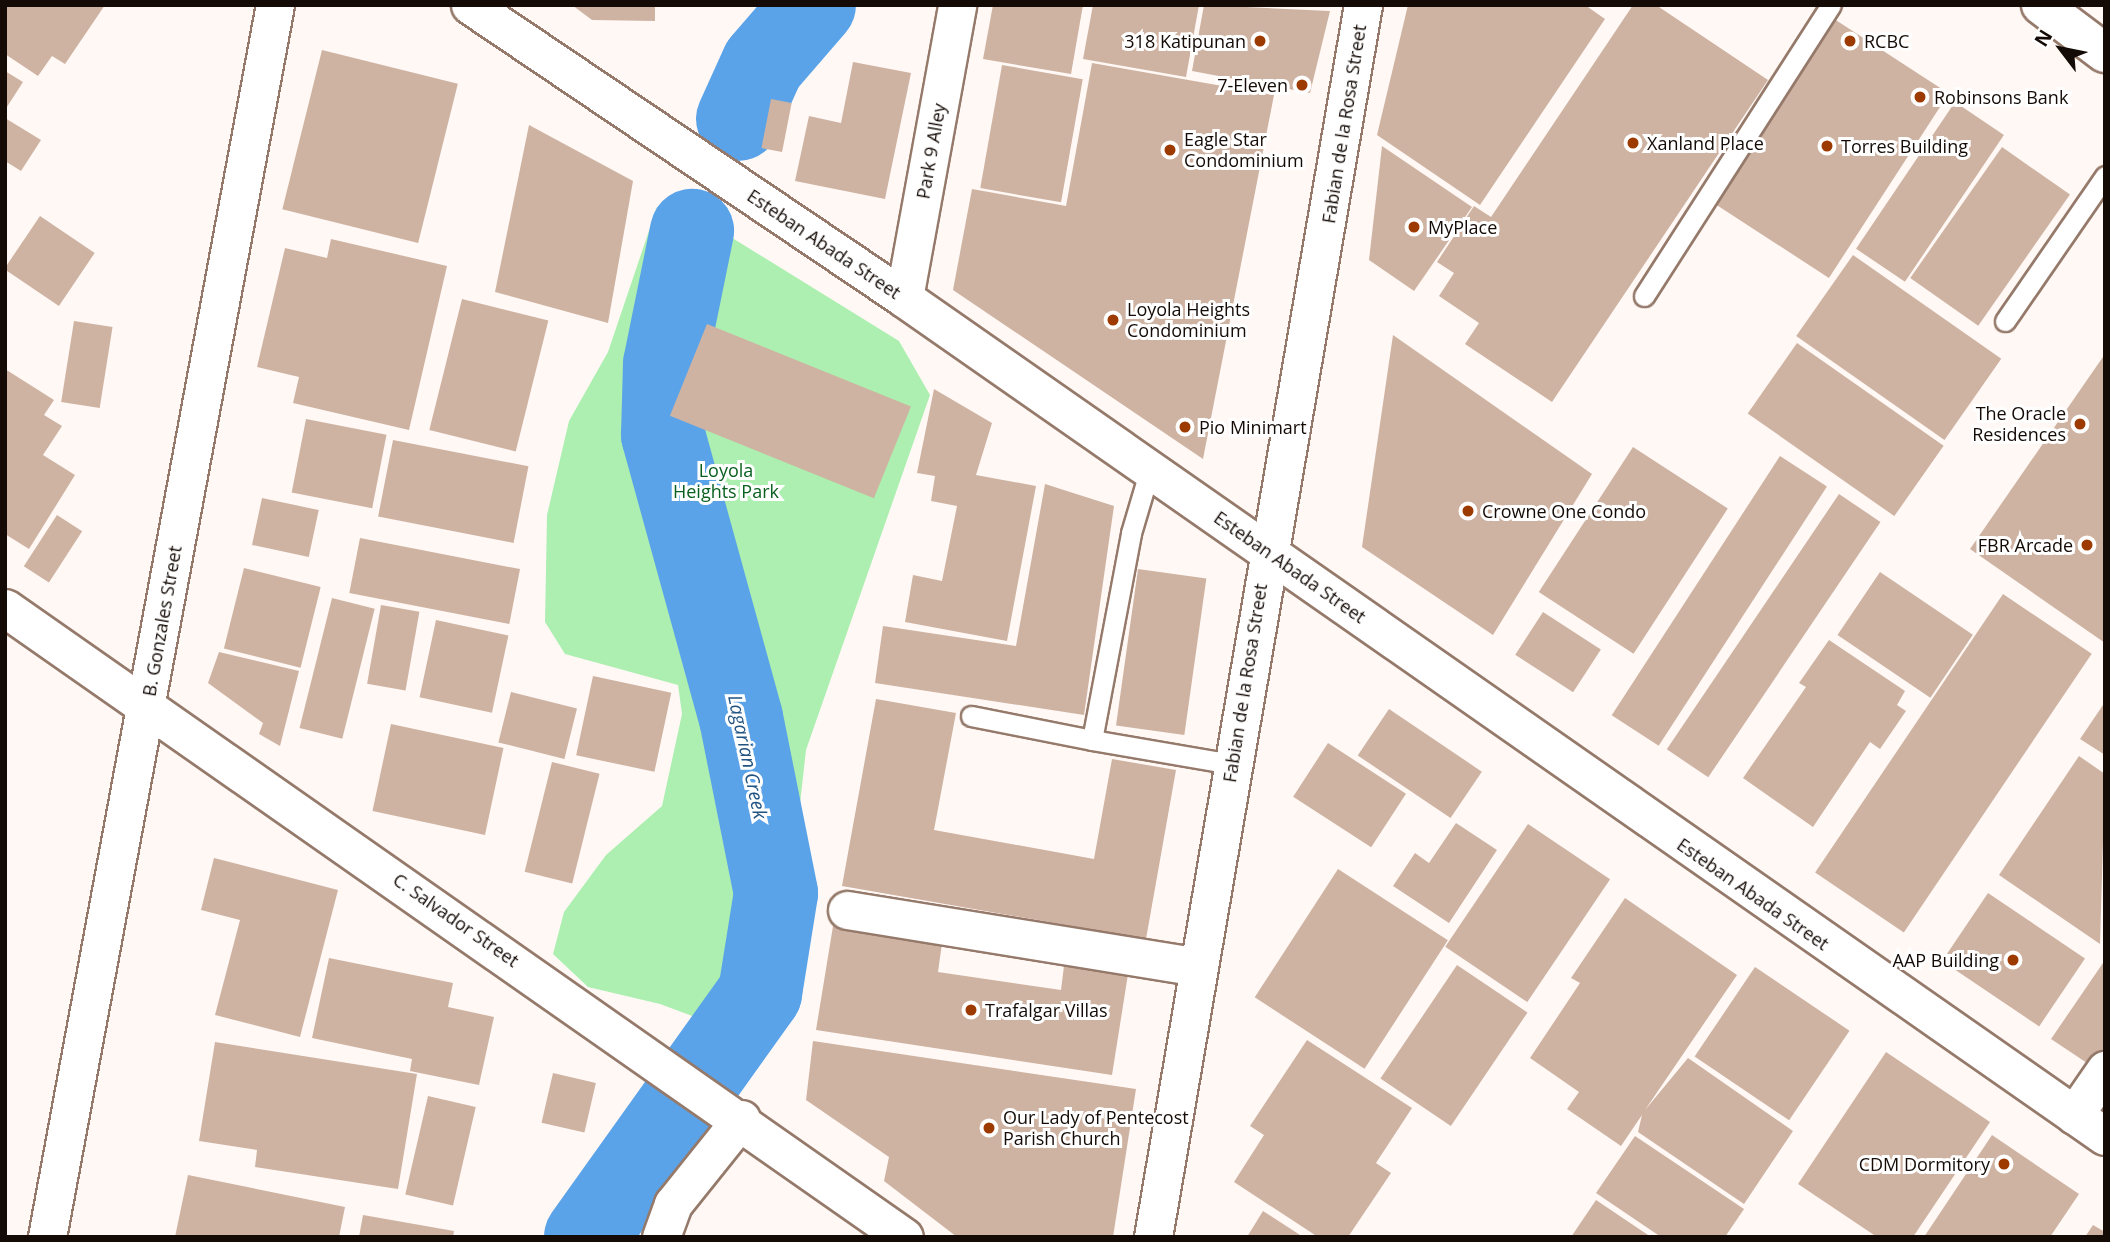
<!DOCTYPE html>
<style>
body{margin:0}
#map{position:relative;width:2110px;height:1242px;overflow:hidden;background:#fff8f5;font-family:"Open Sans",sans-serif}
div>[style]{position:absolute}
.green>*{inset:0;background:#adefb1}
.river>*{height:84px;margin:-42px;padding:0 42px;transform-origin:42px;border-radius:42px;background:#5ba3e8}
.building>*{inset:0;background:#cfb3a2;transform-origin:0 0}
.roads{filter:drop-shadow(2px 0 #957a6b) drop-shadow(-2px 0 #957a6b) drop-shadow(0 2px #957a6b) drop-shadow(0 -2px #957a6b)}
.lane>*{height:19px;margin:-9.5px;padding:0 9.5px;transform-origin:9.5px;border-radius:9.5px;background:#fff}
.street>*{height:37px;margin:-18.5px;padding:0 18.5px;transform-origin:18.5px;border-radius:18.5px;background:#fff}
.primary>*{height:38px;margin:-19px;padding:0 19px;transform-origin:19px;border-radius:19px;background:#fff}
.dots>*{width:19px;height:19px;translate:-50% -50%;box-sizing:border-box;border:4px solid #fff;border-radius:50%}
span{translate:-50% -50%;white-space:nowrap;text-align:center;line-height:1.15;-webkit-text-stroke:6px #fff;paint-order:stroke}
.poi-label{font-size:18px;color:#140b06}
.right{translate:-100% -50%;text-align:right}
.left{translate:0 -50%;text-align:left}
.street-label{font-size:18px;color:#140b06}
.park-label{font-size:18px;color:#085f1e}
.water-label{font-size:19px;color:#225482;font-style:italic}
.frame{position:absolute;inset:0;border:7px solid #140b06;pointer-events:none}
.north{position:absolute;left:2026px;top:14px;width:70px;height:70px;-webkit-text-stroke:5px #fff;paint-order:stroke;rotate:302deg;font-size:19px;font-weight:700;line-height:28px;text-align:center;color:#140b06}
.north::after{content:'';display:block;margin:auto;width:24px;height:32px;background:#140b06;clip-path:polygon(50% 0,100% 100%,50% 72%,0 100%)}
</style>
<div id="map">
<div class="green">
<i style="clip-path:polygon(657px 207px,687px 210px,899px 341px,930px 395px,806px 750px,773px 1046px,660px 1004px,588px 987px,553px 954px,564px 912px,606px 855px,662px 806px,682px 714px,678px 685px,565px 654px,545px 622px,547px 515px,569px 421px,608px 352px)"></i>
</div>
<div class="river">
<i style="left:738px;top:119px;width:60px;rotate:-65.6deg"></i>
<i style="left:763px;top:64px;width:78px;rotate:-49.2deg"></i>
<i style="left:586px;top:1237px;width:300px;rotate:-54.5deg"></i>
<i style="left:760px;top:993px;width:101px;rotate:-80.9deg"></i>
<i style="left:776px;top:893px;width:178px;rotate:-101.3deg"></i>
<i style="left:741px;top:718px;width:294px;rotate:-105.4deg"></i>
<i style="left:663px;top:435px;width:71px;rotate:-88.4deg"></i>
<i style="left:665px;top:364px;width:136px;rotate:-78.5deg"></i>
</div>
<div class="building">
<i style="clip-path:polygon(5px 5px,105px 5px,65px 64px,52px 56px,38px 76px,5px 54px)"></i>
<i style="clip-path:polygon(572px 5px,655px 5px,655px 21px,592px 20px)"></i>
<i style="clip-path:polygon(993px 5px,1083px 5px,1071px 74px,983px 59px)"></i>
<i style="clip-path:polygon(1093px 5px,1199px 5px,1186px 77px,1083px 59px)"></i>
<i style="clip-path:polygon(1204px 5px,1330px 11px,1310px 93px,1192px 71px)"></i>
<i style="clip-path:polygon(1408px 5px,1585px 5px,1605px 19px,1480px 205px,1377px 135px)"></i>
<i style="clip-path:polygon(1633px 5px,1656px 5px,1768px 80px,1552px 402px,1465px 344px,1479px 323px,1439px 296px,1454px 273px,1437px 262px,1474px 206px,1491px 217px)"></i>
<i style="left:1828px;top:15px;width:144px;height:220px;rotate:33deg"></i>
<i style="left:322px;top:50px;width:140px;height:164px;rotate:14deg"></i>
<i style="clip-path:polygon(853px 62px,911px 73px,885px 199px,795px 181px,809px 116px,841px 123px)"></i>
<i style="clip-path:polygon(1092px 63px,1274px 95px,1203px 459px,953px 290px,972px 189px,1066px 206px)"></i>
<i style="left:1002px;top:65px;width:82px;height:125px;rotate:10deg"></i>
<i style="clip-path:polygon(5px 71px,23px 82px,5px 110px)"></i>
<i style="left:771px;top:99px;width:21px;height:50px;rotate:11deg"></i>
<i style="left:1955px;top:102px;width:59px;height:177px;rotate:34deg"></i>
<i style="clip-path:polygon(5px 118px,41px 140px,21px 171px,5px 161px)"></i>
<i style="clip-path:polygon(529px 125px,633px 181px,608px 323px,495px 292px)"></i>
<i style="clip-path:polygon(1382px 146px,1472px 207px,1414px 291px,1369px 260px)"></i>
<i style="left:2002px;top:147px;width:83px;height:160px;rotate:35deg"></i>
<i style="left:40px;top:216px;width:66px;height:64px;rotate:34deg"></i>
<i style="clip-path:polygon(331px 239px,447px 266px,409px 430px,293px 403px,299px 377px,257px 367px,285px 248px,327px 258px)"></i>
<i style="left:1853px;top:255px;width:181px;height:99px;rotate:35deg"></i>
<i style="left:462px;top:299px;width:89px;height:135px;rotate:14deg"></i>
<i style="left:74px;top:321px;width:39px;height:82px;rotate:9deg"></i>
<i style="left:707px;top:324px;width:220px;height:99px;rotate:22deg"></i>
<i style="clip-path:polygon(1393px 335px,1592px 474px,1493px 635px,1362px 547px)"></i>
<i style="left:1797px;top:343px;width:179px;height:86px;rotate:35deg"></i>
<i style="clip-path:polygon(2105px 354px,2105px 643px,1970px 549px)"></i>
<i style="clip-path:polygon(5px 369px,54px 400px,44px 415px,62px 426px,43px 455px,75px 475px,29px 549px,5px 534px)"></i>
<i style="clip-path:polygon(934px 389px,992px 423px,976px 475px,1036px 486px,1007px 641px,905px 622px,913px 575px,942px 581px,957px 506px,931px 501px,935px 476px,917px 473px)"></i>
<i style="left:306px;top:419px;width:82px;height:75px;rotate:11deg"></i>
<i style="left:393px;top:440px;width:138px;height:78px;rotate:11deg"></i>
<i style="left:1633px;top:447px;width:113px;height:173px;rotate:33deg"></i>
<i style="left:1780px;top:456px;width:56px;height:309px;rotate:33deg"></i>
<i style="clip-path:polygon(1045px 484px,1114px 506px,1084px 715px,875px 683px,883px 626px,1016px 646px)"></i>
<i style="left:1839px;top:494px;width:50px;height:308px;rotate:34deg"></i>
<i style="left:262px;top:498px;width:58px;height:48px;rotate:12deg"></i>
<i style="left:57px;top:515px;width:30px;height:61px;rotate:33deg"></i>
<i style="left:360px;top:538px;width:163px;height:56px;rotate:11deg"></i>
<i style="left:244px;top:568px;width:79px;height:83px;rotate:14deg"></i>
<i style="left:1138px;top:569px;width:69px;height:158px;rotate:8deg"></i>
<i style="left:1880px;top:572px;width:112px;height:76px;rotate:34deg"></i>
<i style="left:2003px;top:594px;width:107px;height:336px;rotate:34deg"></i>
<i style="left:332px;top:598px;width:44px;height:134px;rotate:14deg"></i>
<i style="left:381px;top:605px;width:39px;height:80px;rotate:10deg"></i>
<i style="left:1543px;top:612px;width:69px;height:51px;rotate:33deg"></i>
<i style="left:436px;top:620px;width:74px;height:79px;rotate:12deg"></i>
<i style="clip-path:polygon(1829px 640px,1905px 691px,1897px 705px,1906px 711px,1880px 749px,1870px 742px,1813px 827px,1743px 778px,1806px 687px,1799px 683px)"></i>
<i style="clip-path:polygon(219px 652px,299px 671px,280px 746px,259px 734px,263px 723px,208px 683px)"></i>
<i style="left:593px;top:676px;width:80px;height:81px;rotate:12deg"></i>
<i style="left:511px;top:692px;width:68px;height:52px;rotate:14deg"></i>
<i style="clip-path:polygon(876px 699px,956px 713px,934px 830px,1094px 859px,1112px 759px,1176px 770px,1146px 939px,842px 886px)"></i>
<i style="clip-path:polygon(2105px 702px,2105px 755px,2080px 739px)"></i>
<i style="left:1389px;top:709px;width:112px;height:56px;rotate:34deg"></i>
<i style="left:391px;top:724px;width:115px;height:89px;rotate:12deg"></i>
<i style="left:1328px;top:743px;width:93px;height:64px;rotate:33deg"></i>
<i style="clip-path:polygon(2079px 756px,2105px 774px,2100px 944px,1999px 875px)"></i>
<i style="left:552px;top:762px;width:49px;height:113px;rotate:14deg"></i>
<i style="clip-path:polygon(1456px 823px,1497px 850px,1449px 923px,1393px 886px,1415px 853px,1429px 863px)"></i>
<i style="left:1528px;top:824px;width:99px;height:148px;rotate:34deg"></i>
<i style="clip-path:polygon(214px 858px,338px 890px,300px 1037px,215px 1015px,240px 920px,201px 910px)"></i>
<i style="left:1338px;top:869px;width:131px;height:153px;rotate:33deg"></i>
<i style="left:1988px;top:893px;width:117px;height:82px;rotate:34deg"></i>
<i style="clip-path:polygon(1625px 898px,1737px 975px,1645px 1110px,1688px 1058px,1793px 1131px,1744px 1204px,1638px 1132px,1642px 1115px,1621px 1146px,1567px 1109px,1579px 1092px,1530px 1058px,1580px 983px,1571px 978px)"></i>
<i style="clip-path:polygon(834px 920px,943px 936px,938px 972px,1061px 990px,1065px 958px,1129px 968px,1112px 1075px,816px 1030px)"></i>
<i style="clip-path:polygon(329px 958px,453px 983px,448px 1007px,494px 1017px,479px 1085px,410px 1071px,412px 1059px,312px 1038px)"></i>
<i style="clip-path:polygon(2105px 960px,2105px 1063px,2099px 1071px,2051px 1039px)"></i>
<i style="left:1457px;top:965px;width:85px;height:137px;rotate:34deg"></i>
<i style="left:1755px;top:967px;width:114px;height:108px;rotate:34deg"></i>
<i style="clip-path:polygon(1307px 1040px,1412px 1108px,1376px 1163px,1391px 1173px,1348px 1237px,1318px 1237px,1234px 1182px,1264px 1135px,1250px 1126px)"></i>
<i style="clip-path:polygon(813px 1041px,1136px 1089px,1113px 1237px,957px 1237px,884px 1181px,889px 1157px,806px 1100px)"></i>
<i style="clip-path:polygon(215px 1042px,417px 1074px,398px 1189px,255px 1167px,257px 1150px,199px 1141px)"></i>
<i style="clip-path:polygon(1886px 1052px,1990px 1122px,1913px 1237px,1877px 1237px,1798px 1184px)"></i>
<i style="left:553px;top:1073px;width:44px;height:51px;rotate:13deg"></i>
<i style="left:428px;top:1096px;width:49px;height:101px;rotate:13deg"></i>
<i style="clip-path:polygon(1992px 1135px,2079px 1194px,2050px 1237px,1924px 1237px)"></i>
<i style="clip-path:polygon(1635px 1136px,1744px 1209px,1725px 1237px,1661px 1237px,1596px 1193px)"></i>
<i style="clip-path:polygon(188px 1175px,345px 1207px,339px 1237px,175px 1237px)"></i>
<i style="clip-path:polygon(1596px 1200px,1651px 1237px,1571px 1237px)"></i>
<i style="clip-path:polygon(1263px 1211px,1294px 1231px,1303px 1237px,1247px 1237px)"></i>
<i style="clip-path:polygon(363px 1215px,454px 1231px,453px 1237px,359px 1237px)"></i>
<i style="clip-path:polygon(2093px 1225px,2105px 1232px,2105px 1237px,2085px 1237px)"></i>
</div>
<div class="roads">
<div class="lane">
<i style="left:1644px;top:296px;width:346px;rotate:-57.3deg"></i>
<i style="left:2005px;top:321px;width:176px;rotate:-55.4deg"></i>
<i style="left:971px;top:716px;width:123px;rotate:11.2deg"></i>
<i style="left:1092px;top:740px;width:211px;rotate:-79.3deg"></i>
<i style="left:1131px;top:533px;width:67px;rotate:-73.5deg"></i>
<i style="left:1092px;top:740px;width:142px;rotate:9.7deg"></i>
</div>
<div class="street">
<i style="left:470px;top:5px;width:524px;rotate:34.02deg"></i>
<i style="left:904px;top:298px;width:1464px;rotate:34.91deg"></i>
<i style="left:904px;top:298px;width:298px;rotate:-79.7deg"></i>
<i style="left:5px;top:608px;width:1097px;rotate:34.98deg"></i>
<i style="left:847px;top:910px;width:356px;rotate:9.2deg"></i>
<i style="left:2074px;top:1115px;width:55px;rotate:-55.4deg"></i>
<i style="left:47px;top:1237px;width:1253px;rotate:-79.52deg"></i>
<i style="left:661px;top:1237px;width:35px;rotate:-70deg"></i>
<i style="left:673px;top:1204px;width:109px;rotate:-51.3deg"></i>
<i style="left:1153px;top:1237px;width:1250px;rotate:-80.33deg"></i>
</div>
<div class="primary">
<i style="left:2041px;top:5px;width:80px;rotate:36.9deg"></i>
</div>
</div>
<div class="dots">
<i style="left:1260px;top:41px;background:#9d3a00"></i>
<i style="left:1850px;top:41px;background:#9d3a00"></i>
<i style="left:1302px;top:85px;background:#9d3a00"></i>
<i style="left:1920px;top:97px;background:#9d3a00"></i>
<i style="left:1633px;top:143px;background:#9d3a00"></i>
<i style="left:1827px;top:146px;background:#9d3a00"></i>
<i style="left:1170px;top:150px;background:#9d3a00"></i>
<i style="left:1414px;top:227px;background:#9d3a00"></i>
<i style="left:1113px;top:320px;background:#9d3a00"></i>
<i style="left:2080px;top:424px;background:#9d3a00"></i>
<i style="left:1185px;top:427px;background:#9d3a00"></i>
<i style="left:1468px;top:511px;background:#9d3a00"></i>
<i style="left:2087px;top:545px;background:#9d3a00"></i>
<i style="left:2013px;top:960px;background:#9d3a00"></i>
<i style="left:971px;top:1010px;background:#9d3a00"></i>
<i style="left:989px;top:1128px;background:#9d3a00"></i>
<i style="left:2004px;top:1164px;background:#9d3a00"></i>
</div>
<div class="poi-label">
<span class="right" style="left:1246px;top:41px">318 Katipunan</span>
<span class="left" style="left:1864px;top:41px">RCBC</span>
<span class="right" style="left:1288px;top:85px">7-Eleven</span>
<span class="left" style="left:1934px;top:97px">Robinsons Bank</span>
<span class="left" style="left:1184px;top:150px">Eagle Star<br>Condominium</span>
<span class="left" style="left:1647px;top:143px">Xanland Place</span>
<span class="left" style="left:1841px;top:146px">Torres Building</span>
<span class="left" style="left:1428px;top:227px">MyPlace</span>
<span class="left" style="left:1127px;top:320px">Loyola Heights<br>Condominium</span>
<span class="right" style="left:2066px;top:424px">The Oracle<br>Residences</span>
<span class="left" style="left:1199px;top:427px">Pio Minimart</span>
<span class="left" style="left:1482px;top:511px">Crowne One Condo</span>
<span class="right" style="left:2073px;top:545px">FBR Arcade</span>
<span class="right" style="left:1999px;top:960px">AAP Building</span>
<span class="left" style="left:985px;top:1010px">Trafalgar Villas</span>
<span class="left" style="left:1003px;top:1128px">Our Lady of Pentecost<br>Parish Church</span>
<span class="right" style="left:1990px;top:1164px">CDM Dormitory</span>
</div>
<div class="street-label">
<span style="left:1344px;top:124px;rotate:-81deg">Fabian de la Rosa Street</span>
<span style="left:931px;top:151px;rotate:-80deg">Park 9 Alley</span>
<span style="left:824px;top:244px;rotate:34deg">Esteban Abada Street</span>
<span style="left:1290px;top:567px;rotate:35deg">Esteban Abada Street</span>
<span style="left:162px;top:621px;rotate:-80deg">B. Gonzales Street</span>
<span style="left:1245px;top:683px;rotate:-81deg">Fabian de la Rosa Street</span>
<span style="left:1753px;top:894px;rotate:35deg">Esteban Abada Street</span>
<span style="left:456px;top:920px;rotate:35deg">C. Salvador Street</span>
</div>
<div class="park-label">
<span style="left:726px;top:481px">Loyola<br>Heights Park</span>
</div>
<div class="water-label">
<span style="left:747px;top:757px;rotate:78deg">Lagarian Creek</span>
</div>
<div class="frame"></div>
<div class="north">N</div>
</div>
